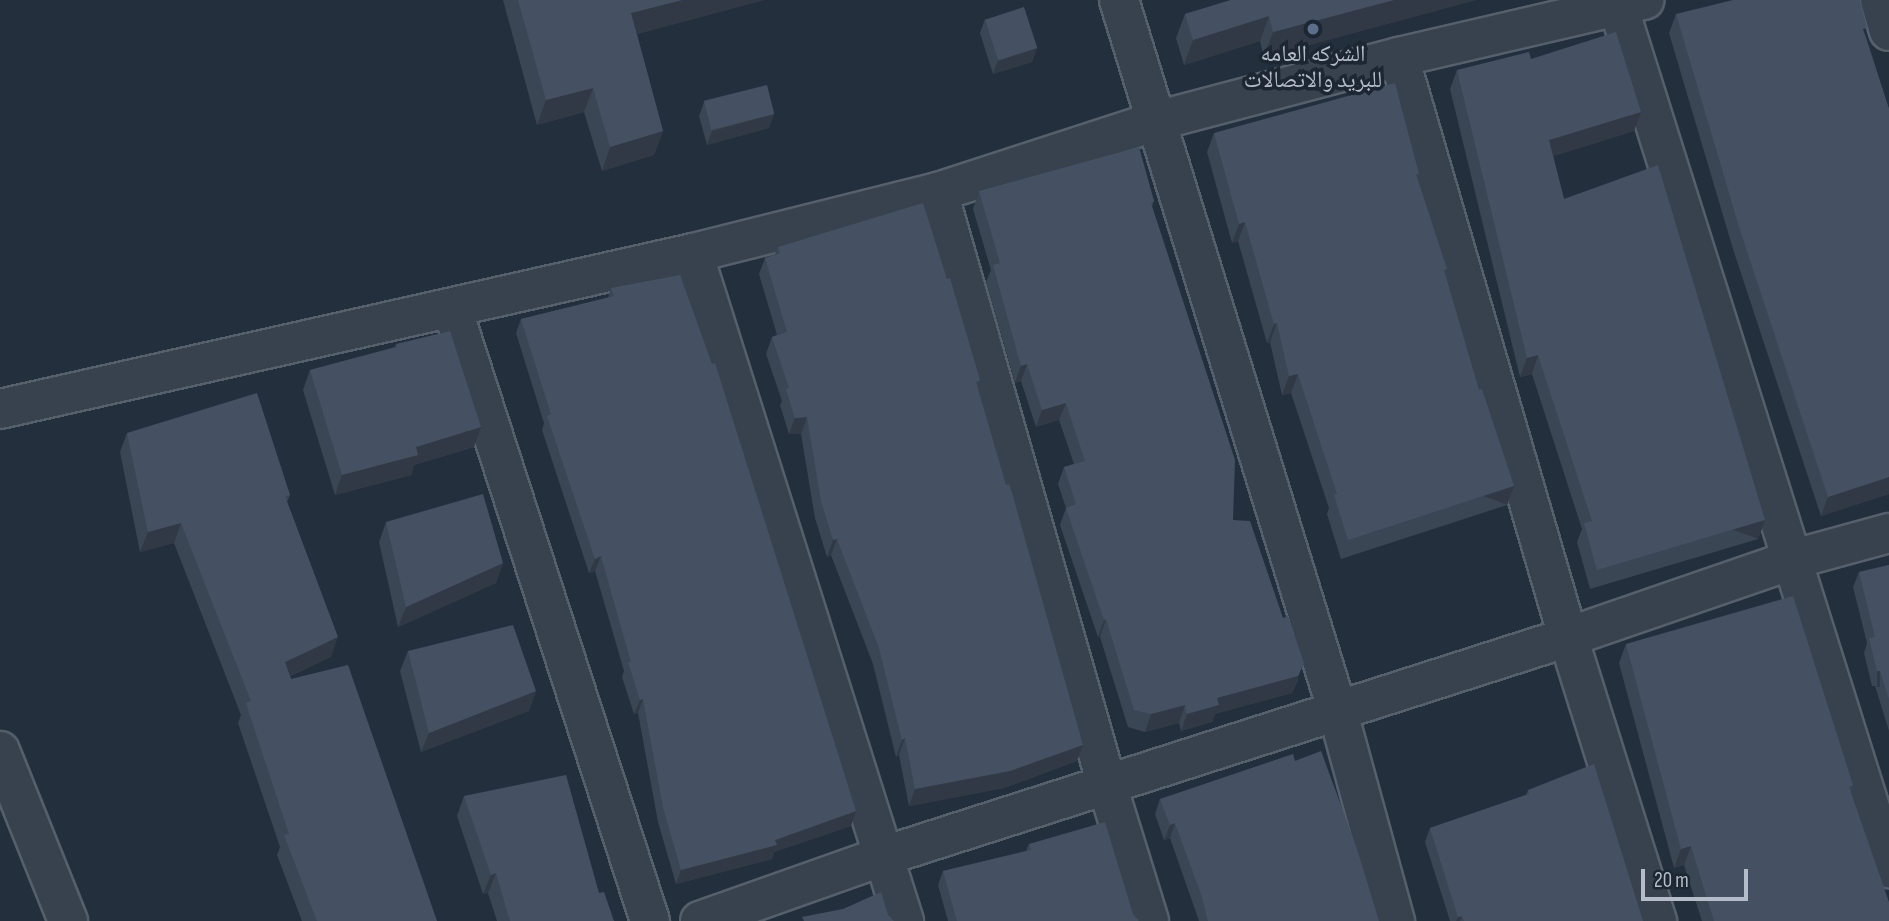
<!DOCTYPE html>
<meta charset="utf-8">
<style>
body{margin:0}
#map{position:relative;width:1889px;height:921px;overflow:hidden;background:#242f3e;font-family:"Sofia Sans Condensed","Noto Naskh Arabic",sans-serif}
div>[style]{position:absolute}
.roads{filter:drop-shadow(2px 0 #565f6c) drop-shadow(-2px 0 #565f6c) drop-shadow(0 2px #565f6c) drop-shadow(0 -2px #565f6c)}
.minor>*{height:38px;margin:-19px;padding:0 19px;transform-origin:19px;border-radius:19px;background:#38414e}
.wall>*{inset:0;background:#3b4654}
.shaded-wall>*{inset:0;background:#303945;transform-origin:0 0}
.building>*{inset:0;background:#455162;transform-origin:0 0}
.dots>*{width:19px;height:19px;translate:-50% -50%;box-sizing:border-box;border:4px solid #1d2633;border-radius:50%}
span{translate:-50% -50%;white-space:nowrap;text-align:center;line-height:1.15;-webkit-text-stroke:7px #1d2633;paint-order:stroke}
.poi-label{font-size:23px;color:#b4bcc9}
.scale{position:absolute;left:1641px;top:869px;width:107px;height:32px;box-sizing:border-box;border:4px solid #b4bcc9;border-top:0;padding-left:9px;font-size:21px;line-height:24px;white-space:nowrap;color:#b4bcc9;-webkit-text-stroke:5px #1d2633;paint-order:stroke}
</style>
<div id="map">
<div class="roads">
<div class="minor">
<i style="left:1119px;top:0;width:742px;rotate:72.91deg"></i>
<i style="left:1337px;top:709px;width:220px;rotate:74.7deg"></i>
<i style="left:1880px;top:0;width:32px;rotate:74deg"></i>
<i style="left:1618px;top:6px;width:904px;rotate:72.55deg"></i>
<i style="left:1399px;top:57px;width:604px;rotate:73.75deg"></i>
<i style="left:1568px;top:637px;width:298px;rotate:72.6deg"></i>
<i style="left:938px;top:192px;width:617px;rotate:74.09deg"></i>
<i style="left:1107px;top:785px;width:142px;rotate:72.8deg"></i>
<i style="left:693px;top:253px;width:701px;rotate:72.47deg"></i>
<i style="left:452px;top:308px;width:644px;rotate:72.1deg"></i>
<i style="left:0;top:409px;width:710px;rotate:-12.69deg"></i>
<i style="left:693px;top:253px;width:252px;rotate:-14deg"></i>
<i style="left:938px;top:192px;width:229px;rotate:-18deg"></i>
<i style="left:1156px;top:121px;width:251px;rotate:-14.8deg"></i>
<i style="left:1399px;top:57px;width:252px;rotate:-13.1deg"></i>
<i style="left:0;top:751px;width:183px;rotate:68.2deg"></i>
<i style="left:700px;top:921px;width:195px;rotate:-19.5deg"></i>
<i style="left:884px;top:856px;width:718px;rotate:-17.75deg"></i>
<i style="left:1568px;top:637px;width:239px;rotate:-19deg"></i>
<i style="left:1794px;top:559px;width:98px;rotate:-15.3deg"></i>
</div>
</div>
<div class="wall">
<i style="clip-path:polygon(503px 0,764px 0,637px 34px,663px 131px,654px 155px,602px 171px,584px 112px,537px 125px)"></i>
<i style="clip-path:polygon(1231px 0,1476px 0,1264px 57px,1260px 41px,1184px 65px,1176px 38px,1185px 14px)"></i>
<i style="clip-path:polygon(1676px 14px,1865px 34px,1889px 109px,1889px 494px,1821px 516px,1733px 249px,1669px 33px)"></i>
<i style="clip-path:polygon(985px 19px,1037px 48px,1032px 62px,993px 74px,980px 33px)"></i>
<i style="clip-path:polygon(1531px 59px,1634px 131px,1553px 156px,1564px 199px,1765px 520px,1758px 539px,1590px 589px,1577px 542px,1582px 529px,1532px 374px,1520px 377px,1450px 89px,1457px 70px)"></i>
<i style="clip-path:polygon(704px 102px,774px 114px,769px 128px,707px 145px,699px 116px)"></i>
<i style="clip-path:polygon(1214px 133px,1417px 179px,1479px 390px,1514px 486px,1507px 505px,1341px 559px,1327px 514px,1329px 508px,1291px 393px,1282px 395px,1270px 342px,1267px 343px,1238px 241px,1232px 243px,1207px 152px)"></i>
<i style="clip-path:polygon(979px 191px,1154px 201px,1152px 207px,1233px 520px,1298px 680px,1292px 693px,1215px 714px,1212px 722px,1181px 731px,1179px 723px,1145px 732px,1128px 727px,1100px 637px,1098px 637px,1060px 525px,1066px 508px,1058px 484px,1064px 467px,1074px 464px,1059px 420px,1036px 427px,1021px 381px,1015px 383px,986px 282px,991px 270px,973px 209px)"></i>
<i style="clip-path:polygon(778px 247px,980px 380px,977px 386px,1077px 761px,1004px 788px,909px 806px,899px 755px,896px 757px,873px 664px,831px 555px,827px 557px,815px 518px,801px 434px,789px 434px,780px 405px,782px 401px,766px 354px,772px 337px,777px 335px,759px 274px,765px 258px,775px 254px)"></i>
<i style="clip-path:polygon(611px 288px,851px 826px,774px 852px,772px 859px,676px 884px,658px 822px,638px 713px,634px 714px,622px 677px,624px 671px,595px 571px,589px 573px,542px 430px,544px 423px,516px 333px,521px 319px,608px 298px)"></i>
<i style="clip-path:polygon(396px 344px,474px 447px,414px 465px,411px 475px,335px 495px,303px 390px,310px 370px,395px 347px)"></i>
<i style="clip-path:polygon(127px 433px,290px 495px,287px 502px,331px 657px,290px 676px,291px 679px,437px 921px,302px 921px,277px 855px,280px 847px,238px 723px,241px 715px,174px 543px,140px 552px,120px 452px)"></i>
<i style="clip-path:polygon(386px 522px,503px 563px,496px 583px,398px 627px,379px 542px)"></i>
<i style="clip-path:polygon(1889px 565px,1889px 731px,1875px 686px,1872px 686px,1864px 653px,1867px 643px,1853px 587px,1859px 572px)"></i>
<i style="clip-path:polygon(1626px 644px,1853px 785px,1851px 792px,1889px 921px,1702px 921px,1684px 865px,1674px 868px,1619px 663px)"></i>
<i style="clip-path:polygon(408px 651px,536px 691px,529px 711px,421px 752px,400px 671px)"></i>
<i style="clip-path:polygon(1295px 761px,1379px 921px,1199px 921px,1170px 838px,1164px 840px,1155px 814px,1160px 799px)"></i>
<i style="clip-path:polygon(1528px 790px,1643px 921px,1450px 921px,1425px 842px,1430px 828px,1526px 795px)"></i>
<i style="clip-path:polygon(464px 796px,599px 893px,614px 921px,497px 921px,488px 893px,483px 894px,457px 816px)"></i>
<i style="clip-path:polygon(1029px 844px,1133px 914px,1139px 921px,948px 921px,938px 885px,943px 871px,1026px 851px)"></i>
</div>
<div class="shaded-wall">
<i style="clip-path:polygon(682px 0,764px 0,623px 38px,631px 13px)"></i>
<i style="clip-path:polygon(1394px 0,1476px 0,1264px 57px,1273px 32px)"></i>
<i style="clip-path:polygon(1269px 16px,1260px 41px,1184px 65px,1193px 40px)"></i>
<i style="clip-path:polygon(1037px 48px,1032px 62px,993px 74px,998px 60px)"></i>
<i style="clip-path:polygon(593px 88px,584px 112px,537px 125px,546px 100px)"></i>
<i style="clip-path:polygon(1641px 112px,1634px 131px,1542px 160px,1549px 140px)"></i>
<i style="clip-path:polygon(774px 114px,769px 128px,707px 145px,712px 131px)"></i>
<i style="clip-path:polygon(663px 131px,654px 155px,602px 171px,610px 147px)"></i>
<i style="clip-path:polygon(1245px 222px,1238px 241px,1232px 243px,1239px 224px)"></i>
<i style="clip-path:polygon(1277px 323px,1270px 342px,1267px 343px,1274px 324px)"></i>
<i style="clip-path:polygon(1538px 355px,1532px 374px,1520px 377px,1527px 358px)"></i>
<i style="clip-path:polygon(1027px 364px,1021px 381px,1015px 383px,1021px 366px)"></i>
<i style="clip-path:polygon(1298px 374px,1291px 393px,1282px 395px,1289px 376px)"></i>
<i style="clip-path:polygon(1066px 403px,1059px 420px,1036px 427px,1042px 410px)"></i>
<i style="clip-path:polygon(807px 417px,801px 434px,789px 434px,795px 418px)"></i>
<i style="clip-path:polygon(481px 427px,474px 447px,414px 465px,411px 475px,335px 495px,342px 475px,416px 447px)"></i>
<i style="clip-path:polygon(1889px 477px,1889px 494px,1821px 516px,1828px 497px)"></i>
<i style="left:1514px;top:486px;width:20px;height:175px;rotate:110deg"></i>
<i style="left:1765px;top:520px;width:20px;height:175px;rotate:110deg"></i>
<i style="clip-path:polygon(181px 523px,174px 543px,140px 552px,148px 532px)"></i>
<i style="clip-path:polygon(837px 539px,831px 555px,827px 557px,833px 540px)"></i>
<i style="clip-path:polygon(601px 556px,595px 571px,589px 573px,595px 559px)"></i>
<i style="clip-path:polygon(503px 563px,496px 583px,398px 627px,406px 607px)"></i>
<i style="clip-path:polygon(1106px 619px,1100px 637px,1098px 637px,1104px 620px)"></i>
<i style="clip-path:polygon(338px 637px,331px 657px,277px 681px,285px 662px)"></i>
<i style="clip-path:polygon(1304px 663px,1292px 693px,1215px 714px,1212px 722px,1181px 731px,1187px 714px,1217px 698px)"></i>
<i style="left:1877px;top:671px;width:3px;height:16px"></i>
<i style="clip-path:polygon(536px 691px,529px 711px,421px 752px,429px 733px)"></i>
<i style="clip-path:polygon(643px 699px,638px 713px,634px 714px,640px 700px)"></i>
<i style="clip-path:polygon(1185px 705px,1179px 723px,1145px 732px,1151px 714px)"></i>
<i style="clip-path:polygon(905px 738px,899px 755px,896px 757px,902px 740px)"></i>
<i style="clip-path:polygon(1083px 745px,1077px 761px,1004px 788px,909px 806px,915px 789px)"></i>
<i style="clip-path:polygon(856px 811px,851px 826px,774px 852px,772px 859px,676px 884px,681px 870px,775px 840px)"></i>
<i style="clip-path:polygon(1175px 823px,1170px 838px,1164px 840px,1170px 825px)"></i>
<i style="clip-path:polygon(1691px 846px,1684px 865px,1674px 868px,1681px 849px)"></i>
<i style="clip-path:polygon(496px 873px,488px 893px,483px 894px,491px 875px)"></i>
<i style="clip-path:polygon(1462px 916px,1460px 921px,1456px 921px,1458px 917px)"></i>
</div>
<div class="building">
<i style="clip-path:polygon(518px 0,682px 0,631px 13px,663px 131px,610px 147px,593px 88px,546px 100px)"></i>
<i style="clip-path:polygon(1231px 0,1394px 0,1273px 32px,1269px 16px,1193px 40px,1185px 14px)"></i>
<i style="clip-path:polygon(1733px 0,1860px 0,1867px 28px,1863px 29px,1889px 109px,1889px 477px,1828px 497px,1740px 230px,1676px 14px)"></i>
<i style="left:1024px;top:7px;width:43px;height:41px;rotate:72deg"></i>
<i style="clip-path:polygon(1616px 32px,1641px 112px,1549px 140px,1564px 199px,1658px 165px,1765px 520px,1597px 570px,1584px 523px,1592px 521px,1538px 355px,1527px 358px,1457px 70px,1529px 52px,1531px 59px)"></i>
<i style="clip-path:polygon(1395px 83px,1419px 174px,1416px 174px,1447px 269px,1444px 270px,1479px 390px,1482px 389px,1514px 486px,1348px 540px,1334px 495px,1337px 494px,1298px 374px,1289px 376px,1277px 323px,1274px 324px,1245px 222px,1239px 224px,1214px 133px)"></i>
<i style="left:767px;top:85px;width:30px;height:65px;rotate:76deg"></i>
<i style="clip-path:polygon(1139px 147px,1154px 201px,1151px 203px,1235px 460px,1233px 520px,1250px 521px,1283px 618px,1288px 616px,1304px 663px,1298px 676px,1217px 698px,1219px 705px,1187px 714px,1185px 705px,1151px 714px,1134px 710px,1106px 619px,1104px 620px,1066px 508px,1076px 504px,1064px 467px,1085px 461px,1066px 403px,1042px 410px,1027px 364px,1021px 366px,993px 265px,1000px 263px,979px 191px)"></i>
<i style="clip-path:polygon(923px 203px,947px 279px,950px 278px,980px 380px,976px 382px,1006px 485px,1009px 484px,1012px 493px,1083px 745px,1010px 771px,915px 789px,905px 738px,902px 740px,879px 648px,837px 539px,833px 540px,821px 501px,807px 417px,795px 418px,786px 389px,789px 388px,772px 337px,787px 332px,765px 258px,780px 253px,778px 247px)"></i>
<i style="clip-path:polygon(680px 275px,712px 364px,715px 363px,856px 811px,775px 840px,777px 845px,681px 870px,663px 807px,643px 699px,640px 700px,628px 662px,631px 662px,601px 556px,595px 559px,547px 416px,551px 414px,521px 319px,614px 296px,611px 288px)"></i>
<i style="clip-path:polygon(450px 331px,481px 427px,416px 447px,418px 455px,342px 475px,310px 370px,397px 347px,396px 344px)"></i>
<i style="clip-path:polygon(257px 393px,290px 495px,285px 496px,338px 637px,285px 662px,291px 679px,348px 665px,437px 921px,317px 921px,284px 835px,289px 834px,246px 703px,251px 701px,181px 523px,148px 532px,127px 433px)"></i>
<i style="clip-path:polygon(483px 494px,503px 563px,406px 607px,386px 522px)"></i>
<i style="clip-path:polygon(1889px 565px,1889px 699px,1880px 671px,1877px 671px,1869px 638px,1875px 637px,1859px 572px)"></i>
<i style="clip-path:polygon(1793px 596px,1853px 785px,1849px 787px,1889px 902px,1889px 921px,1714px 921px,1691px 846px,1681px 849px,1626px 644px)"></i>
<i style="clip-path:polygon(513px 625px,536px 691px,429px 733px,408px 651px)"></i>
<i style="clip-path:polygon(1321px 751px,1357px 849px,1379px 921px,1208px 921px,1202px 897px,1175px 823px,1170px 825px,1160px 799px,1293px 754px,1295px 761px)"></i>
<i style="clip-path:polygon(1594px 764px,1643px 921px,1464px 921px,1462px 916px,1458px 917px,1430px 828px,1529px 794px,1528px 790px)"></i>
<i style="clip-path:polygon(566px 775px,599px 893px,604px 892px,614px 921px,510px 921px,496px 873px,491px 875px,464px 796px)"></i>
<i style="clip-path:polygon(1105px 822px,1133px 914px,1139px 921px,957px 921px,943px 871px,1031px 850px,1029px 844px)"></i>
<i style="clip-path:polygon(881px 892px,888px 915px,894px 921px,804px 921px,802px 917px,843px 909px)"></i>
</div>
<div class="dots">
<i style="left:1313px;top:29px;background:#5c6f8a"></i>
</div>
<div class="poi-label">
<span style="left:1313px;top:67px">الشركه العامه<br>للبريد والاتصالات</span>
</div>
<div class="scale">20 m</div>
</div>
